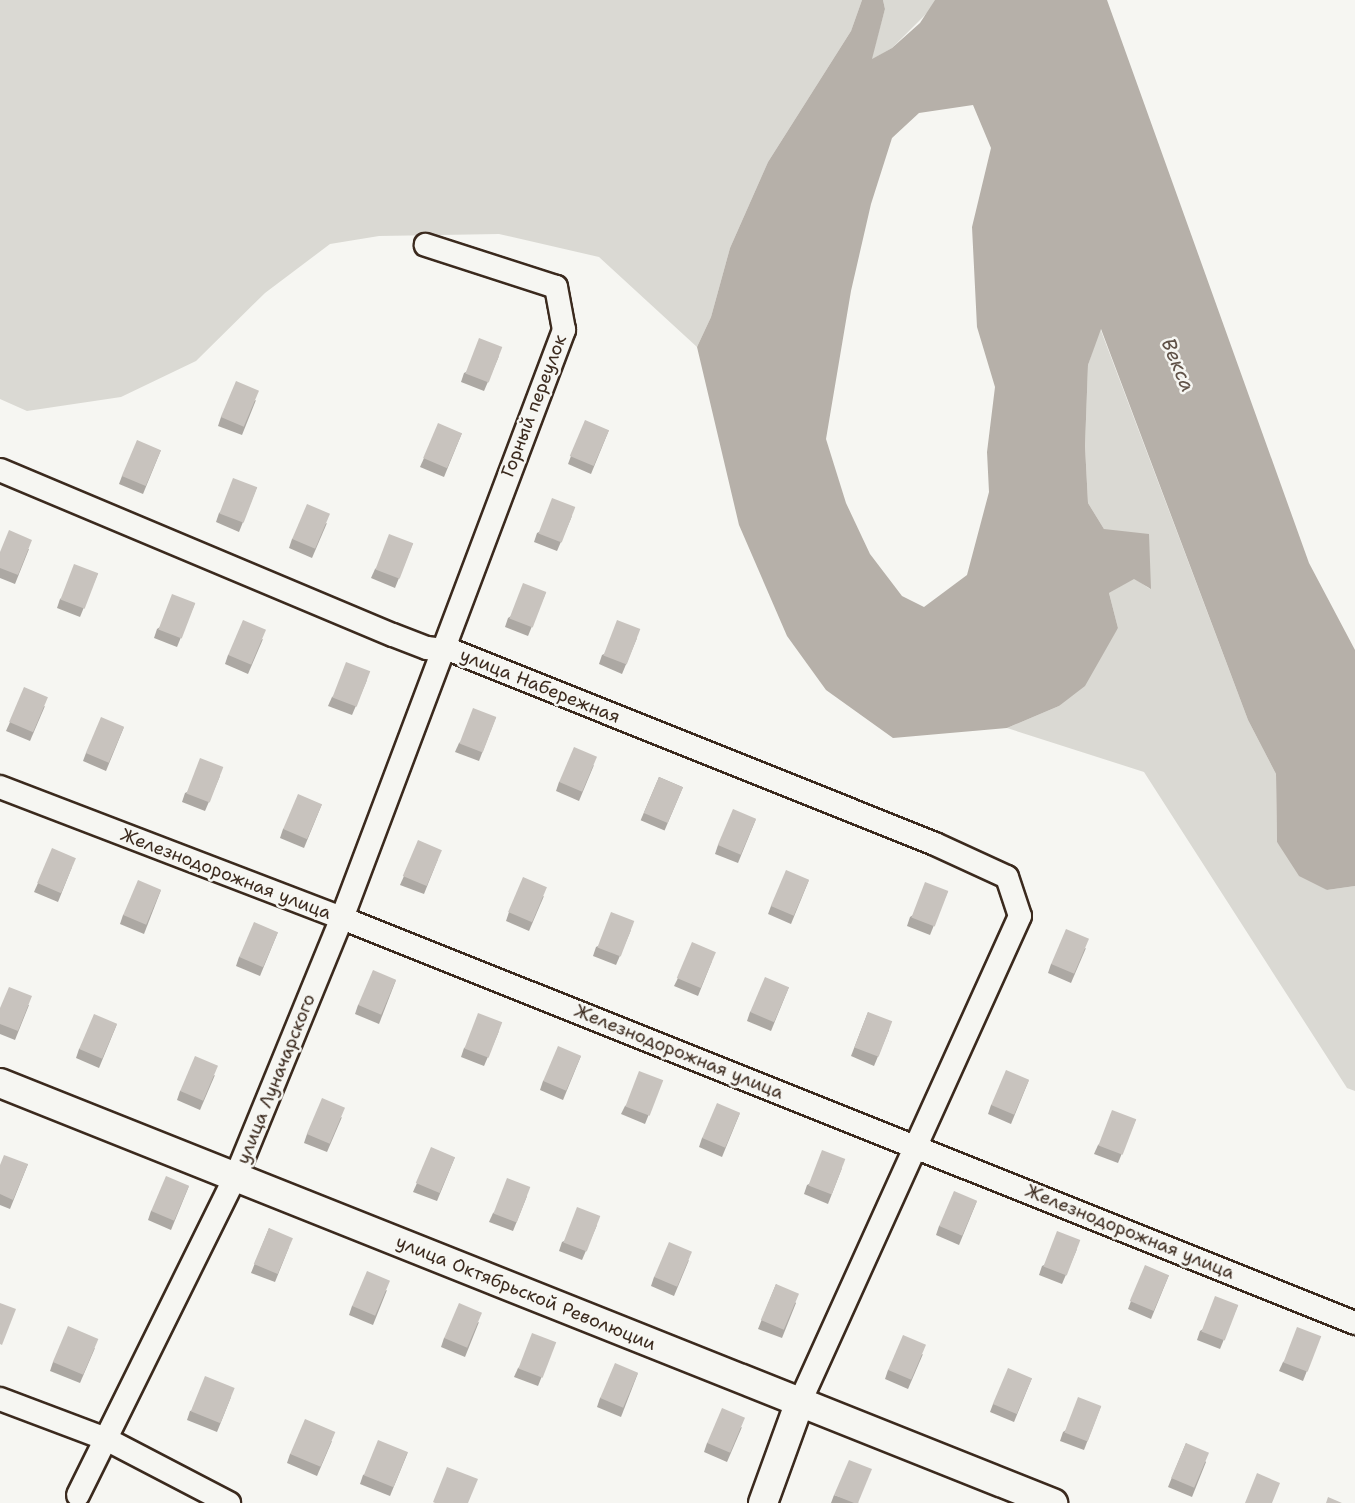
<!DOCTYPE html>
<meta charset="utf-8">
<style>
body{margin:0}
#map{position:relative;width:1355px;height:1503px;overflow:hidden;background:#f6f6f2;font-family:"Shantell Sans",sans-serif}
div>[style]{position:absolute}
.green>*{inset:0;background:#dad9d3}
.water>*{inset:0;background:#b6b0a9}
.roads{filter:drop-shadow(2px 0 #3b2a1e) drop-shadow(-2px 0 #3b2a1e) drop-shadow(0 2px #3b2a1e) drop-shadow(0 -2px #3b2a1e)}
.minor>*{height:22px;margin:-11px;padding:0 11px;transform-origin:11px;border-radius:11px;background:#f6f6f2}
.tertiary>*{height:28px;margin:-14px;padding:0 14px;transform-origin:14px;border-radius:14px;background:#f6f6f2}
.wall>*{inset:0;background:#aca8a3;transform-origin:0 0}
.building>*{inset:0;background:#c8c3be;transform-origin:0 0}
span{translate:-50% -50%;white-space:nowrap;text-align:center;line-height:1.15;-webkit-text-stroke:5px #f6f6f2;paint-order:stroke}
.street-label{font-size:18px;color:#3b2a1e}
.water-label{font-size:20px;color:#605248;font-style:italic}
</style>
<div id="map">
<div class="green">
<i style="clip-path:polygon(0 0,862px 0,851px 31px,768px 162px,730px 248px,711px 317px,697px 347px,599px 257px,499px 234px,379px 236px,330px 244px,265px 293px,196px 361px,121px 397px,27px 411px,0 399px)"></i>
<i style="clip-path:polygon(883px 0,935px 0,936px 4px,892px 48px,871px 60px,885px 9px)"></i>
<i style="clip-path:polygon(1100px 328px,1248px 720px,1276px 774px,1277px 842px,1327px 890px,1355px 886px,1355px 1091px,1347px 1088px,1144px 772px,1007px 728px,1059px 706px,1118px 628px,1109px 593px,1134px 578px,1150px 589px,1104px 529px,1088px 503px,1085px 446px,1088px 365px)"></i>
</div>
<div class="water">
<i style="clip-path:polygon(evenodd,862px 0,883px 0,885px 9px,872px 59px,892px 48px,920px 23px,935px 0,1107px 0,1309px 563px,1355px 650px,1355px 886px,1327px 890px,1299px 876px,1277px 842px,1276px 774px,1248px 720px,1101px 329px,1088px 365px,1085px 446px,1088px 503px,1104px 529px,1149px 534px,1151px 589px,1134px 579px,1109px 593px,1118px 628px,1085px 686px,1059px 706px,1007px 728px,893px 738px,826px 690px,787px 636px,739px 525px,697px 347px,711px 317px,730px 248px,768px 162px,851px 31px,862px 0,973px 105px,991px 148px,972px 227px,977px 327px,995px 387px,987px 452px,989px 492px,967px 575px,924px 607px,902px 596px,870px 554px,846px 503px,826px 439px,851px 291px,871px 204px,892px 138px,919px 113px,973px 105px)"></i>
</div>
<div class="roads">
<div class="minor">
<i style="left:0;top:470px;width:426px;rotate:22.8deg"></i>
<i style="left:393px;top:635px;width:36px;rotate:21deg"></i>
<i style="left:427px;top:648px;width:26px;rotate:7deg"></i>
<i style="left:453px;top:651px;width:519px;rotate:21.82deg"></i>
<i style="left:935px;top:844px;width:79px;rotate:24.6deg"></i>
<i style="left:1007px;top:877px;width:41px;rotate:71.6deg"></i>
<i style="left:1020px;top:916px;width:536px;rotate:114.36deg"></i>
<i style="left:0;top:787px;width:366px;rotate:21deg"></i>
<i style="left:342px;top:918px;width:1091px;rotate:21.79deg"></i>
<i style="left:0;top:1399px;width:113px;rotate:20.7deg"></i>
<i style="left:106px;top:1439px;width:139px;rotate:27.5deg"></i>
<i style="left:78px;top:1495px;width:356px;rotate:-63.7deg"></i>
<i style="left:236px;top:1176px;width:279px;rotate:-67.7deg"></i>
<i style="left:342px;top:918px;width:629px;rotate:-69.32deg"></i>
<i style="left:564px;top:330px;width:44px;rotate:-100.5deg"></i>
<i style="left:556px;top:287px;width:137px;rotate:-162.1deg"></i>
</div>
<div class="tertiary">
<i style="left:0;top:1083px;width:1134px;rotate:21.75deg"></i>
<i style="left:763px;top:1503px;width:105px;rotate:-70deg"></i>
</div>
</div>
<div class="wall">
<i style="clip-path:polygon(499px 356px,484px 391px,461px 382px,464px 373px)"></i>
<i style="clip-path:polygon(256px 400px,242px 435px,218px 426px,221px 417px)"></i>
<i style="clip-path:polygon(609px 430px,591px 474px,568px 464px,571px 456px)"></i>
<i style="clip-path:polygon(462px 433px,444px 477px,420px 467px,424px 458px)"></i>
<i style="clip-path:polygon(161px 450px,143px 494px,119px 484px,122px 476px)"></i>
<i style="clip-path:polygon(257px 487px,239px 532px,216px 522px,219px 513px)"></i>
<i style="clip-path:polygon(572px 516px,557px 551px,534px 542px,537px 533px)"></i>
<i style="clip-path:polygon(327px 523px,312px 558px,289px 548px,292px 539px)"></i>
<i style="clip-path:polygon(413px 543px,395px 588px,371px 578px,375px 569px)"></i>
<i style="clip-path:polygon(29px 549px,15px 584px,0 578px,0 552px)"></i>
<i style="clip-path:polygon(98px 573px,80px 617px,57px 608px,60px 599px)"></i>
<i style="clip-path:polygon(546px 592px,528px 636px,505px 627px,508px 618px)"></i>
<i style="clip-path:polygon(195px 603px,177px 647px,154px 638px,157px 629px)"></i>
<i style="clip-path:polygon(637px 638px,622px 674px,599px 664px,602px 655px)"></i>
<i style="clip-path:polygon(263px 639px,248px 674px,225px 664px,228px 655px)"></i>
<i style="clip-path:polygon(367px 680px,352px 715px,328px 706px,332px 697px)"></i>
<i style="clip-path:polygon(45px 706px,30px 741px,6px 731px,10px 722px)"></i>
<i style="clip-path:polygon(496px 717px,479px 761px,455px 752px,459px 743px)"></i>
<i style="clip-path:polygon(124px 727px,106px 771px,83px 761px,86px 753px)"></i>
<i style="clip-path:polygon(594px 765px,579px 801px,556px 791px,559px 782px)"></i>
<i style="clip-path:polygon(220px 776px,205px 811px,182px 802px,185px 793px)"></i>
<i style="left:659px;top:777px;width:26px;height:47px;rotate:23deg"></i>
<i style="clip-path:polygon(322px 804px,304px 848px,280px 838px,283px 829px)"></i>
<i style="clip-path:polygon(756px 819px,738px 863px,715px 854px,718px 845px)"></i>
<i style="clip-path:polygon(438px 859px,424px 894px,400px 885px,404px 876px)"></i>
<i style="clip-path:polygon(72px 867px,58px 902px,34px 892px,38px 883px)"></i>
<i style="clip-path:polygon(809px 880px,791px 924px,768px 914px,771px 906px)"></i>
<i style="clip-path:polygon(161px 890px,144px 934px,120px 924px,123px 915px)"></i>
<i style="clip-path:polygon(948px 891px,930px 935px,907px 926px,910px 917px)"></i>
<i style="clip-path:polygon(544px 896px,529px 931px,506px 921px,509px 912px)"></i>
<i style="clip-path:polygon(631px 930px,616px 965px,593px 956px,596px 947px)"></i>
<i style="clip-path:polygon(278px 932px,260px 976px,236px 966px,239px 957px)"></i>
<i style="clip-path:polygon(1086px 948px,1071px 983px,1048px 973px,1051px 964px)"></i>
<i style="clip-path:polygon(712px 961px,698px 996px,674px 986px,678px 978px)"></i>
<i style="clip-path:polygon(396px 980px,379px 1024px,355px 1014px,358px 1005px)"></i>
<i style="clip-path:polygon(789px 987px,771px 1031px,747px 1021px,750px 1012px)"></i>
<i style="clip-path:polygon(29px 1005px,15px 1040px,0 1034px,0 1008px)"></i>
<i style="clip-path:polygon(868px 1012px,889px 1030px,874px 1066px,851px 1056px)"></i>
<i style="clip-path:polygon(117px 1024px,99px 1068px,76px 1058px,79px 1049px)"></i>
<i style="clip-path:polygon(499px 1031px,484px 1066px,461px 1057px,464px 1048px)"></i>
<i style="clip-path:polygon(581px 1056px,563px 1100px,540px 1090px,543px 1081px)"></i>
<i style="clip-path:polygon(215px 1075px,200px 1110px,177px 1100px,180px 1091px)"></i>
<i style="clip-path:polygon(1029px 1080px,1011px 1124px,988px 1114px,991px 1105px)"></i>
<i style="clip-path:polygon(659px 1089px,645px 1124px,621px 1114px,625px 1106px)"></i>
<i style="clip-path:polygon(740px 1113px,722px 1157px,699px 1147px,702px 1138px)"></i>
<i style="clip-path:polygon(342px 1117px,327px 1152px,304px 1143px,307px 1134px)"></i>
<i style="clip-path:polygon(1136px 1119px,1118px 1163px,1094px 1154px,1098px 1145px)"></i>
<i style="clip-path:polygon(455px 1157px,437px 1201px,413px 1192px,417px 1183px)"></i>
<i style="clip-path:polygon(28px 1164px,10px 1209px,0 1205px,0 1165px)"></i>
<i style="clip-path:polygon(842px 1168px,828px 1204px,804px 1194px,807px 1185px)"></i>
<i style="clip-path:polygon(189px 1186px,171px 1230px,148px 1220px,151px 1211px)"></i>
<i style="clip-path:polygon(527px 1196px,513px 1231px,489px 1222px,493px 1213px)"></i>
<i style="clip-path:polygon(977px 1201px,959px 1245px,936px 1235px,939px 1226px)"></i>
<i style="clip-path:polygon(597px 1225px,582px 1260px,559px 1251px,562px 1242px)"></i>
<i style="clip-path:polygon(269px 1228px,289px 1247px,275px 1282px,251px 1273px)"></i>
<i style="clip-path:polygon(1077px 1249px,1062px 1284px,1039px 1275px,1042px 1266px)"></i>
<i style="clip-path:polygon(689px 1260px,674px 1296px,651px 1286px,654px 1277px)"></i>
<i style="clip-path:polygon(1169px 1275px,1151px 1319px,1128px 1309px,1131px 1301px)"></i>
<i style="clip-path:polygon(776px 1284px,796px 1303px,782px 1338px,758px 1329px)"></i>
<i style="clip-path:polygon(387px 1290px,373px 1325px,349px 1315px,352px 1306px)"></i>
<i style="clip-path:polygon(1238px 1305px,1220px 1349px,1197px 1340px,1200px 1331px)"></i>
<i style="clip-path:polygon(479px 1322px,465px 1357px,441px 1347px,444px 1338px)"></i>
<i style="clip-path:polygon(1317px 1345px,1303px 1381px,1279px 1371px,1283px 1362px)"></i>
<i style="clip-path:polygon(95px 1348px,80px 1383px,50px 1371px,53px 1362px)"></i>
<i style="clip-path:polygon(552px 1351px,538px 1386px,514px 1377px,518px 1368px)"></i>
<i style="clip-path:polygon(923px 1354px,908px 1389px,885px 1379px,888px 1370px)"></i>
<i style="clip-path:polygon(638px 1373px,621px 1417px,597px 1407px,600px 1398px)"></i>
<i style="clip-path:polygon(1032px 1378px,1014px 1422px,990px 1412px,993px 1404px)"></i>
<i style="clip-path:polygon(231px 1397px,217px 1432px,187px 1420px,190px 1411px)"></i>
<i style="clip-path:polygon(1101px 1406px,1084px 1450px,1060px 1441px,1063px 1432px)"></i>
<i style="clip-path:polygon(742px 1427px,727px 1462px,704px 1452px,707px 1443px)"></i>
<i style="clip-path:polygon(332px 1441px,317px 1476px,287px 1463px,290px 1454px)"></i>
<i style="clip-path:polygon(1186px 1443px,1206px 1462px,1192px 1497px,1168px 1487px)"></i>
<i style="clip-path:polygon(408px 1452px,390px 1496px,360px 1484px,363px 1475px)"></i>
<i style="clip-path:polygon(834px 1495px,859px 1503px,831px 1503px)"></i>
</div>
<div class="building">
<i style="left:479px;top:338px;width:25px;height:38px;rotate:21deg"></i>
<i style="left:236px;top:381px;width:25px;height:39px;rotate:23deg"></i>
<i style="left:585px;top:420px;width:26px;height:39px;rotate:23deg"></i>
<i style="left:438px;top:423px;width:26px;height:38px;rotate:23deg"></i>
<i style="left:137px;top:440px;width:26px;height:39px;rotate:23deg"></i>
<i style="left:233px;top:478px;width:26px;height:38px;rotate:21deg"></i>
<i style="left:552px;top:498px;width:25px;height:38px;rotate:21deg"></i>
<i style="left:307px;top:504px;width:25px;height:38px;rotate:23deg"></i>
<i style="clip-path:polygon(9px 530px,32px 540px,18px 575px,0 568px,0 552px)"></i>
<i style="left:389px;top:534px;width:26px;height:38px;rotate:21deg"></i>
<i style="left:74px;top:564px;width:26px;height:38px;rotate:21deg"></i>
<i style="left:523px;top:583px;width:25px;height:38px;rotate:21deg"></i>
<i style="left:172px;top:594px;width:25px;height:38px;rotate:21deg"></i>
<i style="left:243px;top:620px;width:25px;height:38px;rotate:23deg"></i>
<i style="left:617px;top:620px;width:25px;height:38px;rotate:21deg"></i>
<i style="left:346px;top:662px;width:26px;height:38px;rotate:21deg"></i>
<i style="left:24px;top:687px;width:26px;height:38px;rotate:23deg"></i>
<i style="left:473px;top:708px;width:25px;height:38px;rotate:21deg"></i>
<i style="left:101px;top:717px;width:25px;height:39px;rotate:23deg"></i>
<i style="left:574px;top:747px;width:25px;height:38px;rotate:23deg"></i>
<i style="left:200px;top:758px;width:25px;height:38px;rotate:21deg"></i>
<i style="left:659px;top:777px;width:26px;height:39px;rotate:23deg"></i>
<i style="left:298px;top:794px;width:26px;height:38px;rotate:23deg"></i>
<i style="left:733px;top:809px;width:25px;height:39px;rotate:23deg"></i>
<i style="left:418px;top:840px;width:26px;height:39px;rotate:23deg"></i>
<i style="left:52px;top:848px;width:26px;height:38px;rotate:23deg"></i>
<i style="left:786px;top:870px;width:25px;height:39px;rotate:23deg"></i>
<i style="left:523px;top:877px;width:26px;height:38px;rotate:23deg"></i>
<i style="left:138px;top:880px;width:25px;height:38px;rotate:23deg"></i>
<i style="left:925px;top:882px;width:25px;height:38px;rotate:21deg"></i>
<i style="left:611px;top:912px;width:25px;height:38px;rotate:21deg"></i>
<i style="left:254px;top:922px;width:26px;height:38px;rotate:23deg"></i>
<i style="left:1066px;top:929px;width:25px;height:38px;rotate:23deg"></i>
<i style="left:692px;top:942px;width:26px;height:39px;rotate:23deg"></i>
<i style="left:373px;top:970px;width:25px;height:38px;rotate:23deg"></i>
<i style="left:765px;top:977px;width:26px;height:38px;rotate:23deg"></i>
<i style="clip-path:polygon(9px 987px,32px 996px,18px 1031px,0 1024px,0 1008px)"></i>
<i style="left:868px;top:1012px;width:26px;height:38px;rotate:21deg"></i>
<i style="left:478px;top:1013px;width:26px;height:38px;rotate:21deg"></i>
<i style="left:94px;top:1014px;width:25px;height:38px;rotate:23deg"></i>
<i style="left:558px;top:1046px;width:25px;height:38px;rotate:23deg"></i>
<i style="left:195px;top:1056px;width:25px;height:38px;rotate:23deg"></i>
<i style="left:1006px;top:1070px;width:25px;height:38px;rotate:23deg"></i>
<i style="left:639px;top:1071px;width:26px;height:38px;rotate:21deg"></i>
<i style="left:322px;top:1098px;width:25px;height:39px;rotate:23deg"></i>
<i style="left:717px;top:1103px;width:25px;height:38px;rotate:23deg"></i>
<i style="left:1112px;top:1110px;width:26px;height:38px;rotate:21deg"></i>
<i style="left:431px;top:1147px;width:26px;height:39px;rotate:23deg"></i>
<i style="left:822px;top:1150px;width:25px;height:38px;rotate:21deg"></i>
<i style="clip-path:polygon(4px 1155px,28px 1164px,13px 1200px,0 1194px,0 1165px)"></i>
<i style="left:166px;top:1176px;width:25px;height:38px;rotate:23deg"></i>
<i style="left:507px;top:1178px;width:25px;height:38px;rotate:21deg"></i>
<i style="left:954px;top:1191px;width:25px;height:38px;rotate:23deg"></i>
<i style="left:577px;top:1207px;width:25px;height:38px;rotate:21deg"></i>
<i style="left:269px;top:1228px;width:26px;height:39px;rotate:23deg"></i>
<i style="left:1057px;top:1231px;width:25px;height:38px;rotate:21deg"></i>
<i style="left:669px;top:1242px;width:25px;height:38px;rotate:23deg"></i>
<i style="left:1145px;top:1265px;width:26px;height:39px;rotate:23deg"></i>
<i style="left:367px;top:1271px;width:25px;height:38px;rotate:23deg"></i>
<i style="left:776px;top:1284px;width:25px;height:39px;rotate:23deg"></i>
<i style="left:1215px;top:1296px;width:25px;height:38px;rotate:21deg"></i>
<i style="clip-path:polygon(0 1303px,16px 1309px,2px 1345px,0 1344px)"></i>
<i style="left:459px;top:1303px;width:25px;height:38px;rotate:23deg"></i>
<i style="left:68px;top:1326px;width:33px;height:39px;rotate:23deg"></i>
<i style="left:1297px;top:1327px;width:26px;height:38px;rotate:21deg"></i>
<i style="left:532px;top:1333px;width:26px;height:38px;rotate:21deg"></i>
<i style="left:903px;top:1335px;width:25px;height:38px;rotate:23deg"></i>
<i style="left:615px;top:1363px;width:25px;height:38px;rotate:23deg"></i>
<i style="left:1008px;top:1368px;width:26px;height:39px;rotate:23deg"></i>
<i style="left:205px;top:1376px;width:32px;height:38px;rotate:22deg"></i>
<i style="left:1078px;top:1397px;width:25px;height:38px;rotate:21deg"></i>
<i style="left:722px;top:1408px;width:25px;height:38px;rotate:23deg"></i>
<i style="left:305px;top:1419px;width:33px;height:38px;rotate:23deg"></i>
<i style="left:378px;top:1440px;width:32px;height:38px;rotate:22deg"></i>
<i style="left:1186px;top:1443px;width:25px;height:38px;rotate:23deg"></i>
<i style="clip-path:polygon(849px 1460px,872px 1469px,858px 1503px,854px 1503px,834px 1495px)"></i>
<i style="clip-path:polygon(447px 1467px,478px 1479px,468px 1503px,435px 1503px,433px 1502px)"></i>
<i style="clip-path:polygon(1257px 1473px,1280px 1483px,1272px 1503px,1245px 1503px)"></i>
<i style="clip-path:polygon(1328px 1497px,1342px 1503px,1326px 1503px)"></i>
</div>
<div class="street-label">
<span style="left:534px;top:406px;rotate:-69deg">Горный переулок</span>
<span style="left:540px;top:686px;rotate:22deg">улица Набережная</span>
<span style="left:226px;top:874px;rotate:21deg">Железнодорожная улица</span>
<span style="left:679px;top:1052px;rotate:22deg">Железнодорожная улица</span>
<span style="left:276px;top:1079px;rotate:-68deg">улица Луначарского</span>
<span style="left:1130px;top:1232px;rotate:22deg">Железнодорожная улица</span>
<span style="left:526px;top:1293px;rotate:22deg">улица Октябрьской Революции</span>
</div>
<div class="water-label">
<span style="left:1178px;top:365px;rotate:67deg">Векса</span>
</div>
</div>
